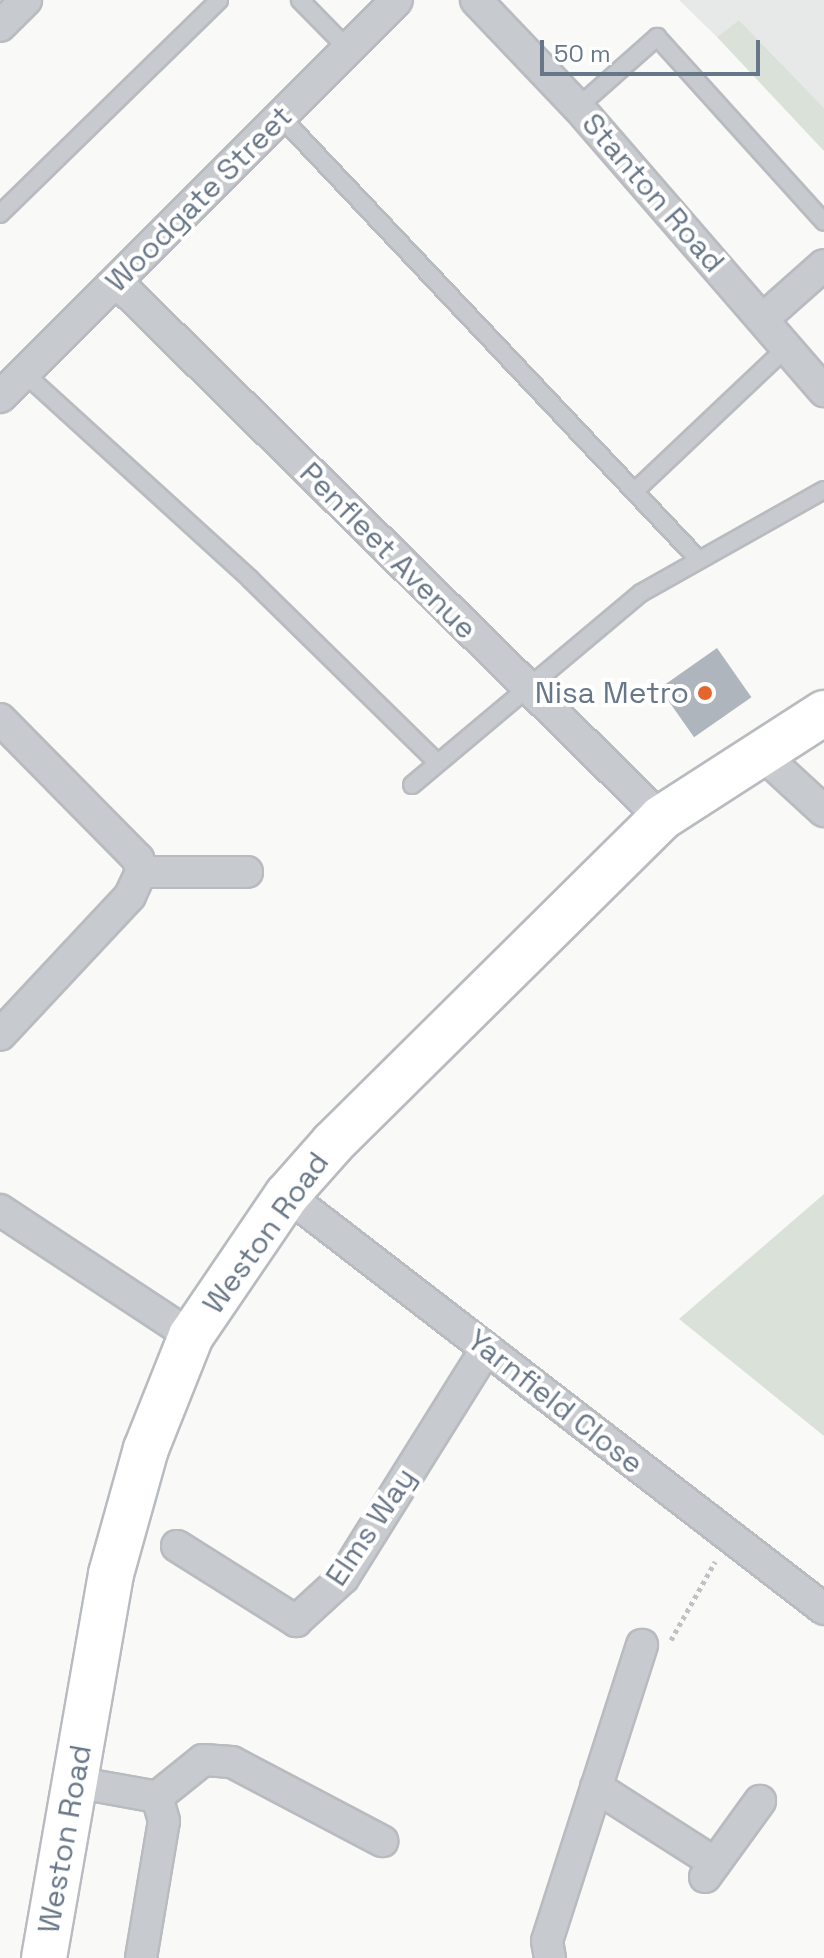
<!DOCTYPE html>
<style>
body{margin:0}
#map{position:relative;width:824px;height:1958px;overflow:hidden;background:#f9f9f7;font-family:"Space Grotesk",sans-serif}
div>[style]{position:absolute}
.built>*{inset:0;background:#e7e8e8}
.green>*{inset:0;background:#dae1d8}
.building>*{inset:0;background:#aeb5bc;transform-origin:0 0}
.path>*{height:5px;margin-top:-2.5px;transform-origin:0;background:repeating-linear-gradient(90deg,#bfc1c4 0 4px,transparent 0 8px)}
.roads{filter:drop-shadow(2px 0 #b8bbbf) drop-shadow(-2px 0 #b8bbbf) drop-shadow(0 2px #b8bbbf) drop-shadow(0 -2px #b8bbbf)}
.service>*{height:16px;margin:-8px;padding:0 8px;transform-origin:8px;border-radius:8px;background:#c7cace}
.minor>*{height:30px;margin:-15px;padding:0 15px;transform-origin:15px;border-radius:15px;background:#c7cace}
.trunk>*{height:44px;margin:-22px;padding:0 22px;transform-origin:22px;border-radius:22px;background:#fff}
.dots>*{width:22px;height:22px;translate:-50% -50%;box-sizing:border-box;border:4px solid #fff;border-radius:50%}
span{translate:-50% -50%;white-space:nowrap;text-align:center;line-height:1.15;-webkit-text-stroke:8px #fff;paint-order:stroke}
.street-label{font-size:30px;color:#687788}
.poi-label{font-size:30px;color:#687788}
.right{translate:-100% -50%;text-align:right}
.scale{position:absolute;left:540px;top:40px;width:220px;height:36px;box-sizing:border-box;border:4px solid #687788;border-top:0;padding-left:10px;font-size:24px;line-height:28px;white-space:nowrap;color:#687788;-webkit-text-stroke:6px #fff;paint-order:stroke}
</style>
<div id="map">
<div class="built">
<i style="clip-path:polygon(679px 0,824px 0,824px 108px,739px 20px,717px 37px)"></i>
</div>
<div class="green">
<i style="clip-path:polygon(739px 20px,824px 108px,824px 151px,717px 37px)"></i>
<i style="clip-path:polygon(824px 1194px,824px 1436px,679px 1319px)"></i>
</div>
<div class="building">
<i style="left:717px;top:648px;width:60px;height:70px;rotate:55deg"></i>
</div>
<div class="path">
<i style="left:671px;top:1640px;width:90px;rotate:-60.6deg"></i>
</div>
<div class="roads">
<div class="service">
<i style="left:300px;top:0;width:69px;rotate:45.6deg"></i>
<i style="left:578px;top:107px;width:106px;rotate:-41.5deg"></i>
<i style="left:657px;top:37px;width:249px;rotate:47.9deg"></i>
<i style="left:280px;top:116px;width:609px;rotate:46.66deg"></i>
<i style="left:0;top:214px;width:306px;rotate:-44.3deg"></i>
<i style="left:24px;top:373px;width:306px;rotate:42.3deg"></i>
<i style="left:250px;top:579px;width:260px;rotate:44.4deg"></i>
<i style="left:637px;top:489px;width:207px;rotate:-43.4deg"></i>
<i style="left:412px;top:785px;width:299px;rotate:-40deg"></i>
<i style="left:641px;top:593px;width:210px;rotate:-29.4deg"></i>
</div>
<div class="minor">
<i style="left:476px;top:0;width:148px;rotate:46.4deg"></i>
<i style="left:578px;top:107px;width:376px;rotate:49.1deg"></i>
<i style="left:0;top:26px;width:37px;rotate:-45deg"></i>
<i style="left:117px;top:282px;width:764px;rotate:44.58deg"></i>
<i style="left:763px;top:319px;width:81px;rotate:-41.5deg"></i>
<i style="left:0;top:397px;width:561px;rotate:-45deg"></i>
<i style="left:0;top:719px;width:197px;rotate:45.4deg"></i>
<i style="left:138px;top:859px;width:13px;rotate:77deg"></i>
<i style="left:141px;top:872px;width:26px;rotate:115deg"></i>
<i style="left:130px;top:896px;width:190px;rotate:133.1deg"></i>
<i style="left:763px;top:755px;width:83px;rotate:42.6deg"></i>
<i style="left:141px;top:872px;width:106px"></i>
<i style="left:287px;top:1195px;width:678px;rotate:37.63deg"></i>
<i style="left:0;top:1210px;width:229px;rotate:33.4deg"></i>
<i style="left:177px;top:1546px;width:141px;rotate:32.2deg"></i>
<i style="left:296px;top:1621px;width:64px;rotate:-42.5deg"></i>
<i style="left:343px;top:1578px;width:270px;rotate:-58deg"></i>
<i style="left:74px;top:1782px;width:84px;rotate:10.2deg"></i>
<i style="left:157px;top:1797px;width:59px;rotate:-38.8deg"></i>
<i style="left:203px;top:1760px;width:29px;rotate:4deg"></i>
<i style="left:232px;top:1762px;width:170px;rotate:27.8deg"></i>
<i style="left:596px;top:1787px;width:141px;rotate:32.6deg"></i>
<i style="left:705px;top:1877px;width:94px;rotate:-54.1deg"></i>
<i style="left:141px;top:1958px;width:139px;rotate:-80.5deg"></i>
<i style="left:164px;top:1821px;width:25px;rotate:-106deg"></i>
<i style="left:550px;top:1958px;width:17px;rotate:-100deg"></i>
<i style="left:547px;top:1941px;width:311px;rotate:-72.2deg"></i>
</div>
<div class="trunk">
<i style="left:44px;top:1958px;width:390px;rotate:-80.1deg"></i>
<i style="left:111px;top:1574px;width:130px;rotate:-74.4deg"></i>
<i style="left:146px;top:1449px;width:122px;rotate:-68.3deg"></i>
<i style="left:191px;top:1336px;width:171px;rotate:-55.8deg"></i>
<i style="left:287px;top:1195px;width:69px;rotate:-48.5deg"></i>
<i style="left:333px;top:1143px;width:462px;rotate:-44.7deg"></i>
<i style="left:661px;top:818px;width:194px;rotate:-32.8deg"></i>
</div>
</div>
<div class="dots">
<i style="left:705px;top:693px;background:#e5652b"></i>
</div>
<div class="street-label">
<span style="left:653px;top:193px;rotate:49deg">Stanton Road</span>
<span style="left:199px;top:199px;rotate:-45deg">Woodgate Street</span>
<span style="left:388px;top:551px;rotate:45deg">Penfleet Avenue</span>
<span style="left:266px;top:1233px;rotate:-54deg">Weston Road</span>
<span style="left:555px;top:1402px;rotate:38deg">Yarnfield Close</span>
<span style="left:371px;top:1527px;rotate:-56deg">Elms Way</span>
<span style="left:65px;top:1839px;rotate:-80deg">Weston Road</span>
</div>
<div class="poi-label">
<span class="right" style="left:689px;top:693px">Nisa Metro</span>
</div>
<div class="scale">50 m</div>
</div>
